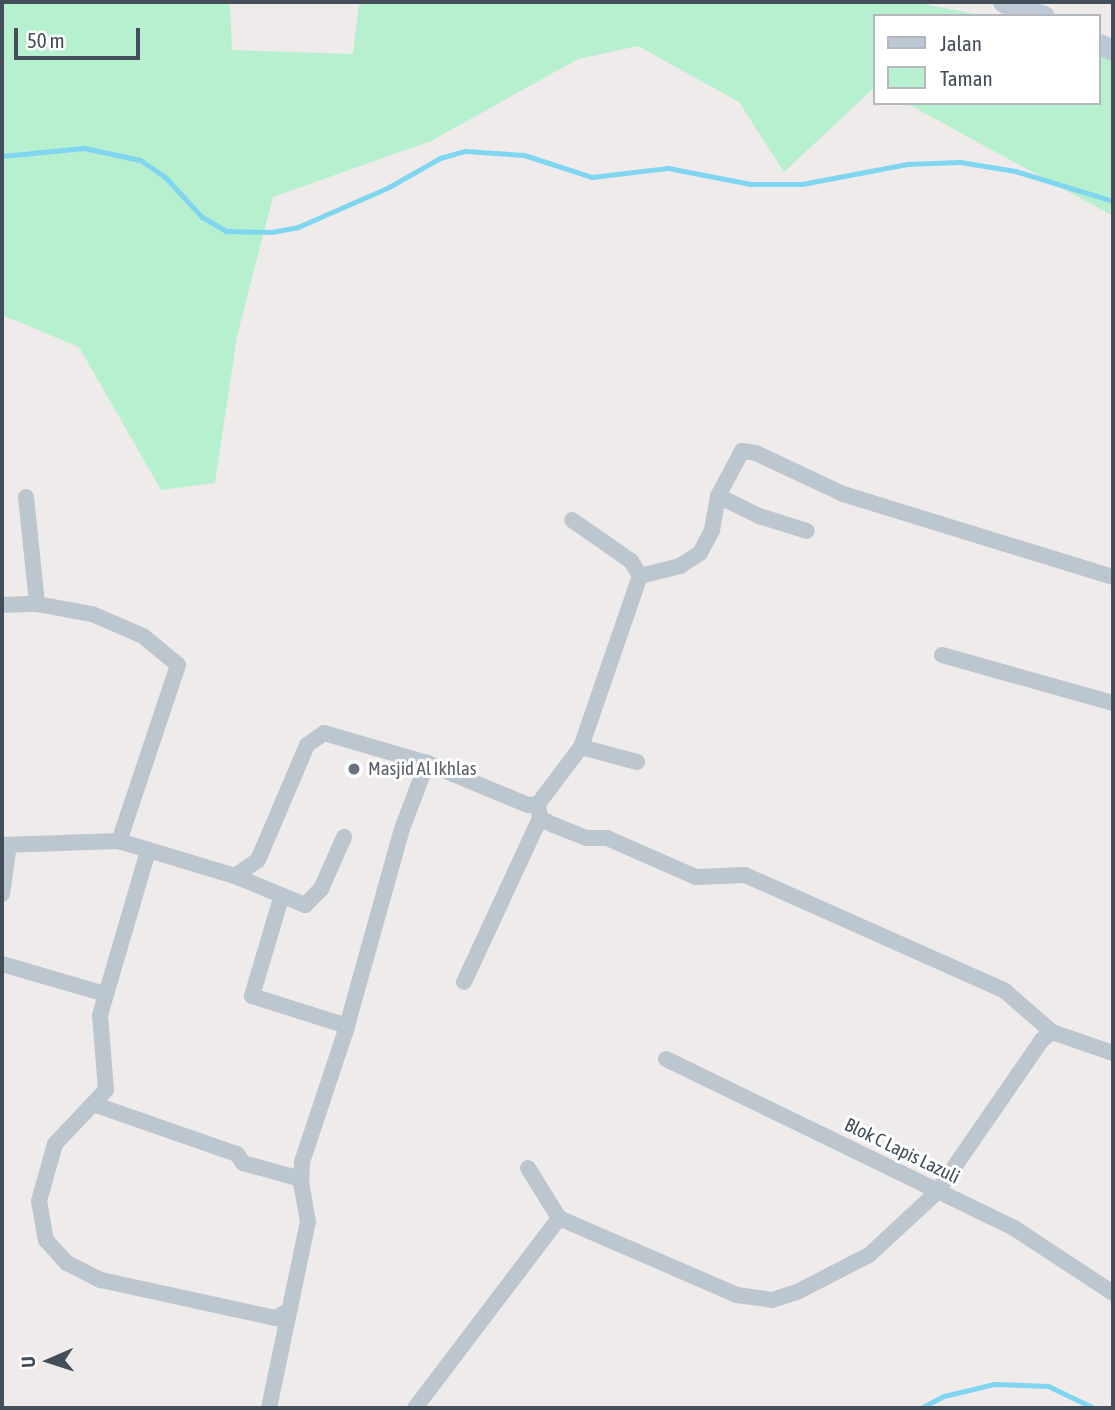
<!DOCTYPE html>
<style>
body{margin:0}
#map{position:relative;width:1115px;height:1410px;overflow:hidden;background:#efebeb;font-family:"Asap Condensed",sans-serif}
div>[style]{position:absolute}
.green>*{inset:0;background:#b6f0ce}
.stream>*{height:5px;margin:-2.5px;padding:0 2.5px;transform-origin:2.5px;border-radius:2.5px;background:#80d5f0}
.street>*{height:16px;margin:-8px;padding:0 8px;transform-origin:8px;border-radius:8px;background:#bbc6cf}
.secondary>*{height:21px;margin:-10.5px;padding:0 10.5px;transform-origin:10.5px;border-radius:10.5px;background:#bdc8d6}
.dots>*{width:19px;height:19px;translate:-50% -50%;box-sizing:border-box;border:4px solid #fff;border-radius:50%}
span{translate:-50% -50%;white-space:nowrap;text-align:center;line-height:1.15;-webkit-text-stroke:6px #fff;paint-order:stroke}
.worship-label{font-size:19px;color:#5b616d}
.left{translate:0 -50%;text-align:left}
.street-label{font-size:19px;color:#434e5a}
.frame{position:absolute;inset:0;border:4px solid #434e5a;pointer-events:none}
.legend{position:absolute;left:873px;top:14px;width:228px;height:91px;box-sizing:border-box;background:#fff;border:2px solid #b4b8bd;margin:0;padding:9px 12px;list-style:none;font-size:21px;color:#434e5a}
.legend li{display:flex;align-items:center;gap:14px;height:35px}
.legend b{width:35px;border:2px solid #b4b8bd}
.north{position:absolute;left:14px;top:1326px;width:70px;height:70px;-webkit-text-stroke:5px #fff;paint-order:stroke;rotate:267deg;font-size:19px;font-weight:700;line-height:28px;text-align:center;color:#434e5a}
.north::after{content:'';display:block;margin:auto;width:24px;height:32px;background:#434e5a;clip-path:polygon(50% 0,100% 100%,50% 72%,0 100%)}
.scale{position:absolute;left:14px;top:28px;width:126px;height:32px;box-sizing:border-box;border:4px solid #434e5a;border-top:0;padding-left:9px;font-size:21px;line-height:24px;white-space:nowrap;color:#434e5a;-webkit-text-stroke:5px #fff;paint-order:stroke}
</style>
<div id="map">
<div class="green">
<i style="clip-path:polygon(2px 2px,230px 2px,232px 50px,353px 54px,359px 2px,914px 2px,986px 16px,875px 16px,875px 87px,784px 172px,739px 102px,638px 46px,578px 59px,431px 141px,273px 197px,237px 336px,215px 483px,161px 490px,79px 347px,2px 315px)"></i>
<i style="clip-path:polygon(1099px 50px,1113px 55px,1113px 216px,906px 103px,1099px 103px)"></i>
</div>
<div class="stream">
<i style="left:2px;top:156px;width:82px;rotate:-5.6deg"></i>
<i style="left:84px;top:148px;width:57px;rotate:12.1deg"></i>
<i style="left:140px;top:160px;width:29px;rotate:34deg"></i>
<i style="left:164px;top:176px;width:56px;rotate:47.2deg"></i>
<i style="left:202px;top:217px;width:28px;rotate:30deg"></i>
<i style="left:226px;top:231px;width:45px;rotate:1.3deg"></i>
<i style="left:271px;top:232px;width:27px;rotate:-10deg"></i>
<i style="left:298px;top:227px;width:99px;rotate:-23.7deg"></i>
<i style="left:389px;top:187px;width:59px;rotate:-29.6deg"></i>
<i style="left:440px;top:158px;width:26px;rotate:-16deg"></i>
<i style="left:465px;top:151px;width:59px;rotate:3.9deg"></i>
<i style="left:524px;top:155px;width:71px;rotate:17.9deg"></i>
<i style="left:592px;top:177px;width:77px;rotate:-6.8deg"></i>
<i style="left:668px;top:168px;width:84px;rotate:11deg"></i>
<i style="left:750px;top:184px;width:52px"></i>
<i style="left:802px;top:184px;width:107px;rotate:-10.8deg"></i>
<i style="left:907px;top:164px;width:53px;rotate:-2.2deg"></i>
<i style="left:960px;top:162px;width:56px;rotate:9.3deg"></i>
<i style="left:1015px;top:171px;width:102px;rotate:17deg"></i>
<i style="left:921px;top:1408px;width:26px;rotate:-28deg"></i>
<i style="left:944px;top:1396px;width:51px;rotate:-13.5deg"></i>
<i style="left:994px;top:1384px;width:54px;rotate:2.1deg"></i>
<i style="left:1048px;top:1386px;width:51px;rotate:25.6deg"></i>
</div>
<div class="street">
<i style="left:718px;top:496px;width:46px;rotate:26deg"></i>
<i style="left:759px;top:516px;width:50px;rotate:17.4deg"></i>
<i style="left:26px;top:497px;width:108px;rotate:84.1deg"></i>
<i style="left:572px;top:520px;width:72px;rotate:34.8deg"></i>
<i style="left:631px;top:561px;width:17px;rotate:59deg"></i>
<i style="left:2px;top:605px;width:35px;rotate:-2deg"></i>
<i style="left:37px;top:604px;width:56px;rotate:10.3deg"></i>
<i style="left:92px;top:614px;width:56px;rotate:23.3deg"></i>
<i style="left:143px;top:636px;width:45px;rotate:39.6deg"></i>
<i style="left:178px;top:665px;width:186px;rotate:108.5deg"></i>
<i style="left:942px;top:655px;width:178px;rotate:15.7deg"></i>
<i style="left:581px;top:747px;width:58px;rotate:15deg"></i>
<i style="left:538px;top:804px;width:14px;rotate:82deg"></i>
<i style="left:540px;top:818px;width:16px;rotate:27deg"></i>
<i style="left:554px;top:825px;width:35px;rotate:22deg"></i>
<i style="left:587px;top:838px;width:20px"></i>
<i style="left:607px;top:838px;width:97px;rotate:23.7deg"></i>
<i style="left:696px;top:877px;width:49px;rotate:-2.3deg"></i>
<i style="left:745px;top:875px;width:285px;rotate:24deg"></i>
<i style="left:1005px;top:991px;width:62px;rotate:41.1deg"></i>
<i style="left:2px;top:845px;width:117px;rotate:-2deg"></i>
<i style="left:119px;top:841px;width:121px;rotate:16.8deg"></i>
<i style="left:235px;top:876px;width:28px;rotate:-35deg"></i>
<i style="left:258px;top:860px;width:125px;rotate:-66.9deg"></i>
<i style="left:307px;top:745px;width:21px;rotate:-35deg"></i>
<i style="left:324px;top:733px;width:107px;rotate:16.2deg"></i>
<i style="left:427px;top:763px;width:109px;rotate:22.6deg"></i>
<i style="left:528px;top:805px;width:10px;rotate:-6deg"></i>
<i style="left:538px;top:804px;width:71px;rotate:-53deg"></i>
<i style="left:581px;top:747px;width:181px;rotate:-71deg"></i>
<i style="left:640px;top:576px;width:41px;rotate:-14deg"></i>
<i style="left:680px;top:566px;width:24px;rotate:-33deg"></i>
<i style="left:700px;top:553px;width:26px;rotate:-62deg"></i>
<i style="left:712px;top:530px;width:35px;rotate:-80deg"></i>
<i style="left:718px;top:496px;width:51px;rotate:-61.9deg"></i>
<i style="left:742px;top:451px;width:14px;rotate:8deg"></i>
<i style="left:756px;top:453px;width:96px;rotate:25.2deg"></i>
<i style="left:843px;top:494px;width:282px;rotate:17.1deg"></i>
<i style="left:148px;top:851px;width:171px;rotate:106.3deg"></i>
<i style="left:100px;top:1015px;width:75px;rotate:85.4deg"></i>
<i style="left:106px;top:1090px;width:74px;rotate:133.4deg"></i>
<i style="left:55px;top:1144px;width:59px;rotate:105.7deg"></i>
<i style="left:39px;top:1201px;width:40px;rotate:80deg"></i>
<i style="left:46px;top:1240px;width:31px;rotate:48deg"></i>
<i style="left:67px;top:1263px;width:38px;rotate:27deg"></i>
<i style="left:101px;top:1280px;width:179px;rotate:12.3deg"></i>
<i style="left:276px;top:1318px;width:16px;rotate:-30deg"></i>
<i style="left:235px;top:876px;width:76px;rotate:22.5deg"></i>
<i style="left:305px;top:905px;width:23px;rotate:-45deg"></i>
<i style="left:321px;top:889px;width:57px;rotate:-66.1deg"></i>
<i style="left:2px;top:894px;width:49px;rotate:-81.9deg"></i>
<i style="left:281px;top:898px;width:102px;rotate:106.5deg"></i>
<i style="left:252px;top:996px;width:100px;rotate:17.5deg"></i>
<i style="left:2px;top:964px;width:107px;rotate:16.2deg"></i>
<i style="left:464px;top:982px;width:181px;rotate:-65.1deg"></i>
<i style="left:666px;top:1059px;width:387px;rotate:25.9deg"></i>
<i style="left:1014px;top:1228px;width:118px;rotate:33.3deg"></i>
<i style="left:96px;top:1105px;width:149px;rotate:19.2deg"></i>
<i style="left:237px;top:1154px;width:11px;rotate:56deg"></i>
<i style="left:243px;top:1163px;width:60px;rotate:15.4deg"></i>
<i style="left:528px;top:1168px;width:59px;rotate:58.2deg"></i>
<i style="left:269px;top:1408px;width:190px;rotate:-78.2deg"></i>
<i style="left:308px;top:1222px;width:39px;rotate:-100deg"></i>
<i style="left:301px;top:1184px;width:22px;rotate:-87deg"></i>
<i style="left:302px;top:1162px;width:136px;rotate:-71.6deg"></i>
<i style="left:345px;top:1033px;width:212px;rotate:-74.4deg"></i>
<i style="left:402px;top:829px;width:71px;rotate:-69.3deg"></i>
<i style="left:415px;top:1408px;width:238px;rotate:-52.8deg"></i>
<i style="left:559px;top:1218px;width:194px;rotate:23.4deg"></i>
<i style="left:737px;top:1295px;width:35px;rotate:8deg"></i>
<i style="left:772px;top:1300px;width:28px;rotate:-18deg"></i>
<i style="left:799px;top:1291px;width:79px;rotate:-27.2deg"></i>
<i style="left:869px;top:1255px;width:93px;rotate:-42.8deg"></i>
<i style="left:937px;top:1192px;width:185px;rotate:-55.4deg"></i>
<i style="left:1042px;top:1040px;width:13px;rotate:-39deg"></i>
<i style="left:1052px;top:1032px;width:65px;rotate:19deg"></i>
</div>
<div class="secondary">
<i style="left:1003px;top:2px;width:43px;rotate:18.9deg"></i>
<i style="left:1099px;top:44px;width:15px;rotate:23deg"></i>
</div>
<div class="dots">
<i style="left:354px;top:769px;background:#6b7280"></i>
</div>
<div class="worship-label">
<span class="left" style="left:368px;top:769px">Masjid Al Ikhlas</span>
</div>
<div class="street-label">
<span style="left:902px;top:1151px;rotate:26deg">Blok C Lapis Lazuli</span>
</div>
<div class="frame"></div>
<ul class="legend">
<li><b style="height:9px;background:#bdc8d6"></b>Jalan</li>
<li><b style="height:19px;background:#b6f0ce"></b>Taman</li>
</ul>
<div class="north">U</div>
<div class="scale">50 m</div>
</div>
